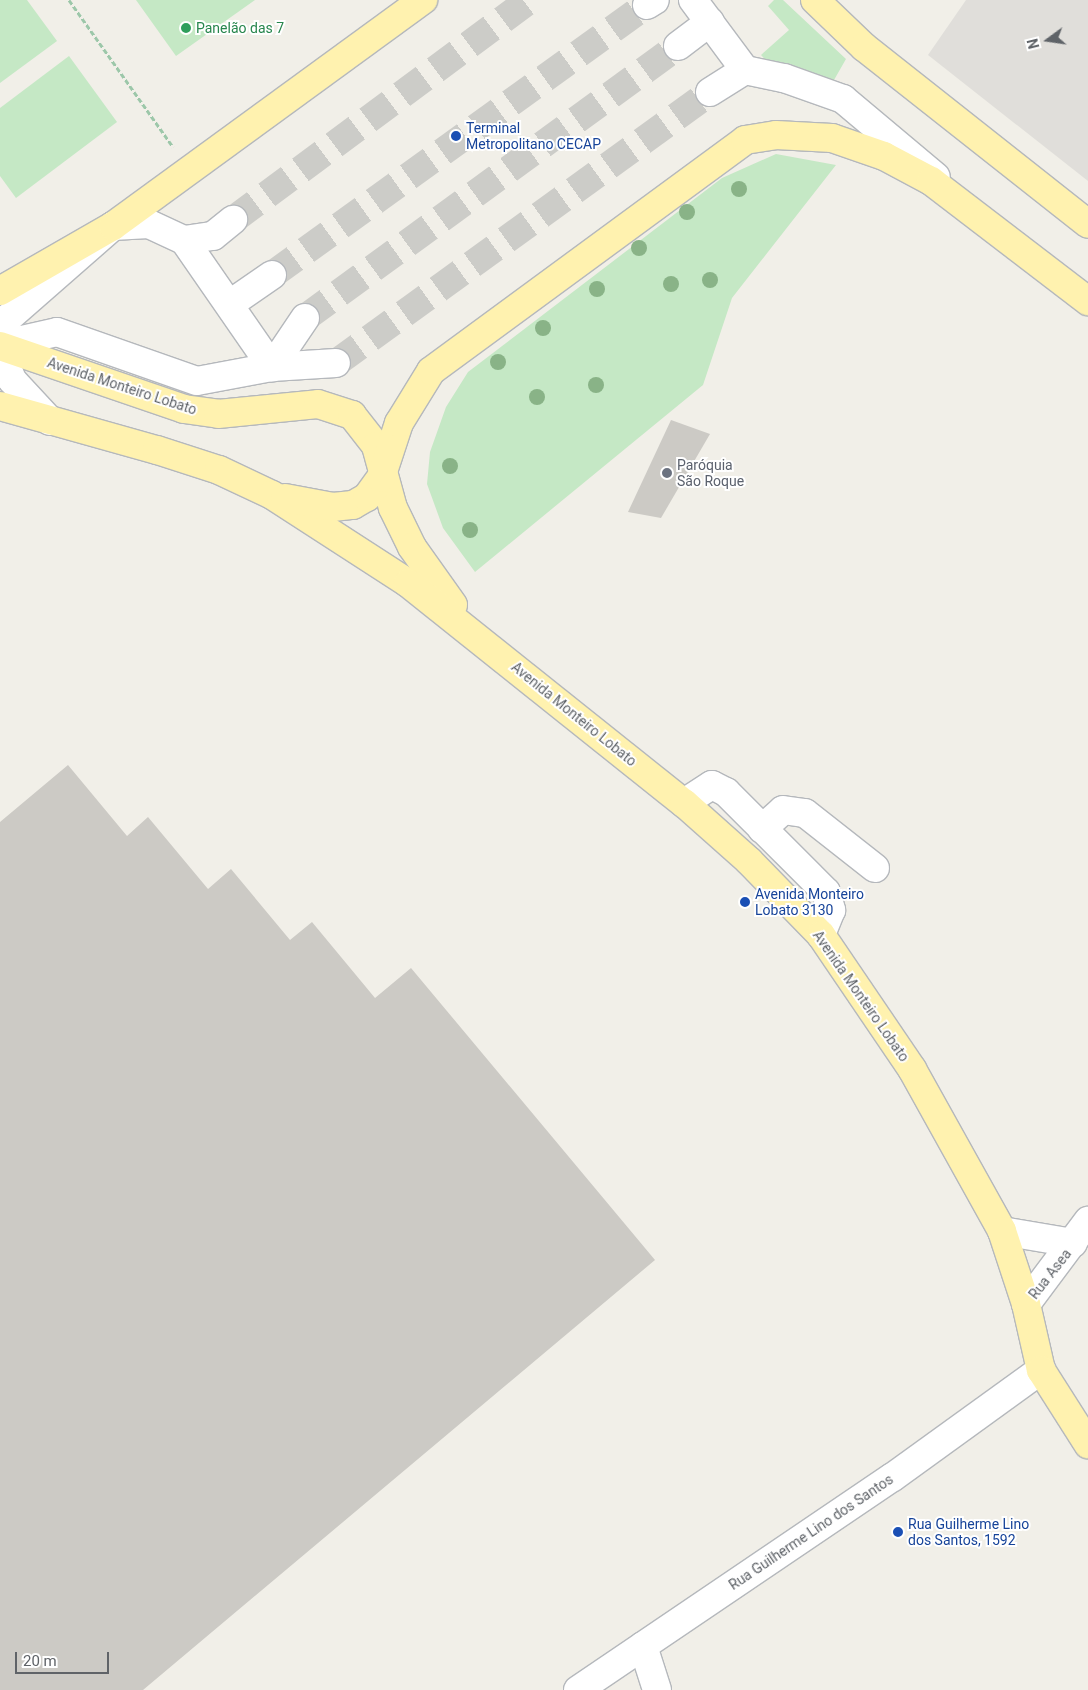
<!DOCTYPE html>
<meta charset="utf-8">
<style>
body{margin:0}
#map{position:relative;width:1088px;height:1690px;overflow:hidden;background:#f1efe8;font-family:Roboto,sans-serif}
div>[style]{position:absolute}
.industrial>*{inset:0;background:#e0deda}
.green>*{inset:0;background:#c5e8c5}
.building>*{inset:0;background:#cccac5}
.minor-tunnel>*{height:28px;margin-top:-14px;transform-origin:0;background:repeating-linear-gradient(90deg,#ccccc8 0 28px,transparent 0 42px)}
.path>*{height:3px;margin-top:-1.5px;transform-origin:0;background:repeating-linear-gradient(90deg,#9cc7a9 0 5px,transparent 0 7.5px)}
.roads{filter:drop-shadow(1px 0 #b5b8bc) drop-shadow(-1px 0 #b5b8bc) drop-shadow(0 1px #b5b8bc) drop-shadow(0 -1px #b5b8bc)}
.minor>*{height:28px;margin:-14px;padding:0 14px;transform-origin:14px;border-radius:14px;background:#fff}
.major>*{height:28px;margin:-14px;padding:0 14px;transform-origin:14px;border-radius:14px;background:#fff2af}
.trees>*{width:16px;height:16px;margin:-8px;border-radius:50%;background:#89b387}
.dots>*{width:14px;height:14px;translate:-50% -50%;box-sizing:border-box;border:2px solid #fff;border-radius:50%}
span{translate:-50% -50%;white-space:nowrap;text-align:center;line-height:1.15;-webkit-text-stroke:4px #fff;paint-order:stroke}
.leisure-label{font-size:14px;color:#27864d}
.left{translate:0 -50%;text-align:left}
.transit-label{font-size:14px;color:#164399}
.street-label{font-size:14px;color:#5f6368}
.worship-label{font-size:14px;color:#5b616d}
.north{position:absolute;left:1023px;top:15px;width:50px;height:50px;-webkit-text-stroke:4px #fff;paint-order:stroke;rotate:256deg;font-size:14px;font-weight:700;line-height:20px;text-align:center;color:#5f6368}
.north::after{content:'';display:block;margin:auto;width:18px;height:22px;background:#5f6368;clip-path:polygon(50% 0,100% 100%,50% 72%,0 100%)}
.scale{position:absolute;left:15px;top:1652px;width:94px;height:22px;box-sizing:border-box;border:2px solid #5f6368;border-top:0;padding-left:6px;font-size:15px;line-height:18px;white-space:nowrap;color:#5f6368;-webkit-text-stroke:4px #fff;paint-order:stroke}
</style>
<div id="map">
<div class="industrial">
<i style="clip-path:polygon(966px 0,1088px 0,1088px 181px,928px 55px)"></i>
</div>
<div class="green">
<i style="clip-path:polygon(0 0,27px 0,57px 41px,0 83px)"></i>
<i style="clip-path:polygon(136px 0,255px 0,176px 56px)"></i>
<i style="clip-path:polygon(774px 0,783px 0,846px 59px,834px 80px,771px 66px,761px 55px,789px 30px,768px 6px)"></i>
<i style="clip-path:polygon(69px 56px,117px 122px,16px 198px,0 176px,0 108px)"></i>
<i style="clip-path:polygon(776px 154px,836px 165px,732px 298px,703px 385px,475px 572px,443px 528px,427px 484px,430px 452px,446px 407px,468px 372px,722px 178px)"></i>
</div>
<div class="building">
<i style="clip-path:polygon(671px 420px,710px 434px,661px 518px,628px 512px)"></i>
<i style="clip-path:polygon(68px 765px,127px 836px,148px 817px,208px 889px,231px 869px,290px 940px,312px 922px,375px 998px,411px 968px,655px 1260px,143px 1690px,0 1690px,0 822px)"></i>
</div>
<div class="minor-tunnel">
<i style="left:233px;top:220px;width:369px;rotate:-36.6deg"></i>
<i style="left:272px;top:275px;width:462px;rotate:-35.8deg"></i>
<i style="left:305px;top:318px;width:462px;rotate:-36.1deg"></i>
<i style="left:336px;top:363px;width:462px;rotate:-35.9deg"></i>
</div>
<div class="path">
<i style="left:69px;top:0;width:180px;rotate:54.7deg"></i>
</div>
<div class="roads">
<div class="minor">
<i style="left:693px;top:0;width:87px;rotate:53.4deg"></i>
<i style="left:647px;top:5px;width:9px;rotate:-32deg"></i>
<i style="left:678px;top:46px;width:40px;rotate:-37deg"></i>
<i style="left:745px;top:70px;width:40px;rotate:12deg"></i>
<i style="left:784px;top:78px;width:63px;rotate:19.6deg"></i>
<i style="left:843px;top:99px;width:121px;rotate:40deg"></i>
<i style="left:710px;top:92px;width:41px;rotate:-32.2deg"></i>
<i style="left:184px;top:240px;width:29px;rotate:-8deg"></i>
<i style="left:213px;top:236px;width:26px;rotate:-39deg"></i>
<i style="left:230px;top:304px;width:51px;rotate:-34.6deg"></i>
<i style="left:0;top:339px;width:22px;rotate:-69deg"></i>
<i style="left:8px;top:318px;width:140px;rotate:-41.2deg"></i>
<i style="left:113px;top:226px;width:36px;rotate:-3deg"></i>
<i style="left:149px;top:224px;width:38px;rotate:25deg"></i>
<i style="left:184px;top:240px;width:155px;rotate:55.3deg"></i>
<i style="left:0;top:345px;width:58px;rotate:-12.8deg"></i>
<i style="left:57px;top:332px;width:148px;rotate:19.3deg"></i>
<i style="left:197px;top:381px;width:76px;rotate:-10.6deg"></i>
<i style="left:272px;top:367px;width:64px;rotate:-3.6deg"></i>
<i style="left:0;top:350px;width:32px;rotate:68deg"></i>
<i style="left:12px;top:380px;width:56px;rotate:47.2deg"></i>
<i style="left:272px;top:367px;width:59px;rotate:-56deg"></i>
<i style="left:684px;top:803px;width:33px;rotate:-33deg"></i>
<i style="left:712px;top:785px;width:16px;rotate:27deg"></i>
<i style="left:726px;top:792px;width:141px;rotate:45deg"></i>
<i style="left:826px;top:892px;width:19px;rotate:74deg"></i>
<i style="left:831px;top:910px;width:27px;rotate:112deg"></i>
<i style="left:762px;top:829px;width:28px;rotate:-42deg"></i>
<i style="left:783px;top:810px;width:22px;rotate:8deg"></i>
<i style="left:805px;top:813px;width:89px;rotate:38.2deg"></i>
<i style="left:1002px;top:1231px;width:72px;rotate:9.6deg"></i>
<i style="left:1026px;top:1304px;width:104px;rotate:-53.2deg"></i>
<i style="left:643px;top:1646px;width:46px;rotate:72.3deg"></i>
<i style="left:578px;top:1690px;width:380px;rotate:-34.1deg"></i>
<i style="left:893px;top:1477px;width:183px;rotate:-35.9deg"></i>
</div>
<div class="major">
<i style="left:815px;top:0;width:68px;rotate:43.8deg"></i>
<i style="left:864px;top:47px;width:285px;rotate:38.3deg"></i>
<i style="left:0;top:291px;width:130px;rotate:-29.9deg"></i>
<i style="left:113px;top:226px;width:384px;rotate:-36.1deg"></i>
<i style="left:0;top:346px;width:194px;rotate:18.9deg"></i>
<i style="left:184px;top:409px;width:34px;rotate:8deg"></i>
<i style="left:218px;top:414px;width:100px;rotate:-5.7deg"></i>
<i style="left:318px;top:404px;width:36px;rotate:18deg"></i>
<i style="left:352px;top:415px;width:39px;rotate:52deg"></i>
<i style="left:376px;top:446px;width:64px;rotate:74.7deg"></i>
<i style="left:393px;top:508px;width:43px;rotate:64deg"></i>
<i style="left:412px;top:547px;width:71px;rotate:54.7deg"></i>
<i style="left:0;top:406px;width:163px;rotate:15.7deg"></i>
<i style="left:157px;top:450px;width:65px;rotate:17.9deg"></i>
<i style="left:219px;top:470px;width:59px;rotate:25.3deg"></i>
<i style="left:272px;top:495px;width:162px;rotate:32.9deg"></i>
<i style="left:408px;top:583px;width:353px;rotate:38.6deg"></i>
<i style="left:684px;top:803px;width:87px;rotate:41.7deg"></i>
<i style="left:749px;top:861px;width:103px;rotate:45.8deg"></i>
<i style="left:821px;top:935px;width:162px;rotate:55.8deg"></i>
<i style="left:912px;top:1069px;width:185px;rotate:60.9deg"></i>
<i style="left:1002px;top:1231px;width:77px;rotate:71.8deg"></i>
<i style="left:1026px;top:1304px;width:68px;rotate:77.2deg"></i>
<i style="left:1041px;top:1370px;width:88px;rotate:57.6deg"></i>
<i style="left:285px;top:498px;width:49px;rotate:10.6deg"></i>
<i style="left:333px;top:507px;width:20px;rotate:-6deg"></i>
<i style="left:353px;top:505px;width:16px;rotate:-30deg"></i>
<i style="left:367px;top:497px;width:24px;rotate:-54deg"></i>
<i style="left:381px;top:478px;width:58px;rotate:-71.9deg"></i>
<i style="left:399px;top:423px;width:61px;rotate:-58.4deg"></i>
<i style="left:431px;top:371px;width:390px;rotate:-36.3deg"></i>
<i style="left:745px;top:140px;width:31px;rotate:-9deg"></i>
<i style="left:776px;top:135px;width:56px;rotate:3.1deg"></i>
<i style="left:832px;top:138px;width:55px;rotate:19.1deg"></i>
<i style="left:884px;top:156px;width:53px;rotate:28deg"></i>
<i style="left:931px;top:181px;width:198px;rotate:37.4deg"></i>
</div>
</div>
<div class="trees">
<i style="left:739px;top:189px"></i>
<i style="left:687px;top:212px"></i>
<i style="left:639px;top:248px"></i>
<i style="left:710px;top:280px"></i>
<i style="left:671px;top:284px"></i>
<i style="left:597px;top:289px"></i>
<i style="left:543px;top:328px"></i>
<i style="left:498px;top:362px"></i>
<i style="left:596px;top:385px"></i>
<i style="left:537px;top:397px"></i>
<i style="left:450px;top:466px"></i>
<i style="left:470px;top:530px"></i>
</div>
<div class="dots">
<i style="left:186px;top:28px;background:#2e9e5b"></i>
<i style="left:456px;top:136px;background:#1a4fb4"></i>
<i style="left:667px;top:473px;background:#6b7280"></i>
<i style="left:745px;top:902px;background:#1a4fb4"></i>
<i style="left:898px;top:1532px;background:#1a4fb4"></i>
</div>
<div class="leisure-label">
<span class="left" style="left:196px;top:28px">Panelão das 7</span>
</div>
<div class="transit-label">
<span class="left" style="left:466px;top:136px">Terminal<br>Metropolitano CECAP</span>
<span class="left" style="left:755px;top:902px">Avenida Monteiro<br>Lobato 3130</span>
<span class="left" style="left:908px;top:1532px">Rua Guilherme Lino<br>dos Santos, 1592</span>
</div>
<div class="street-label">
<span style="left:122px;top:386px;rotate:18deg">Avenida Monteiro Lobato</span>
<span style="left:574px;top:714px;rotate:39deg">Avenida Monteiro Lobato</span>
<span style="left:861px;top:996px;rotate:55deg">Avenida Monteiro Lobato</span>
<span style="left:1050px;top:1274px;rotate:-52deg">Rua Asea</span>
<span style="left:811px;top:1532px;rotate:-34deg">Rua Guilherme Lino dos Santos</span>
</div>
<div class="worship-label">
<span class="left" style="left:677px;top:473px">Paróquia<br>São Roque</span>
</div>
<div class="north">N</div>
<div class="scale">20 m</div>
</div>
